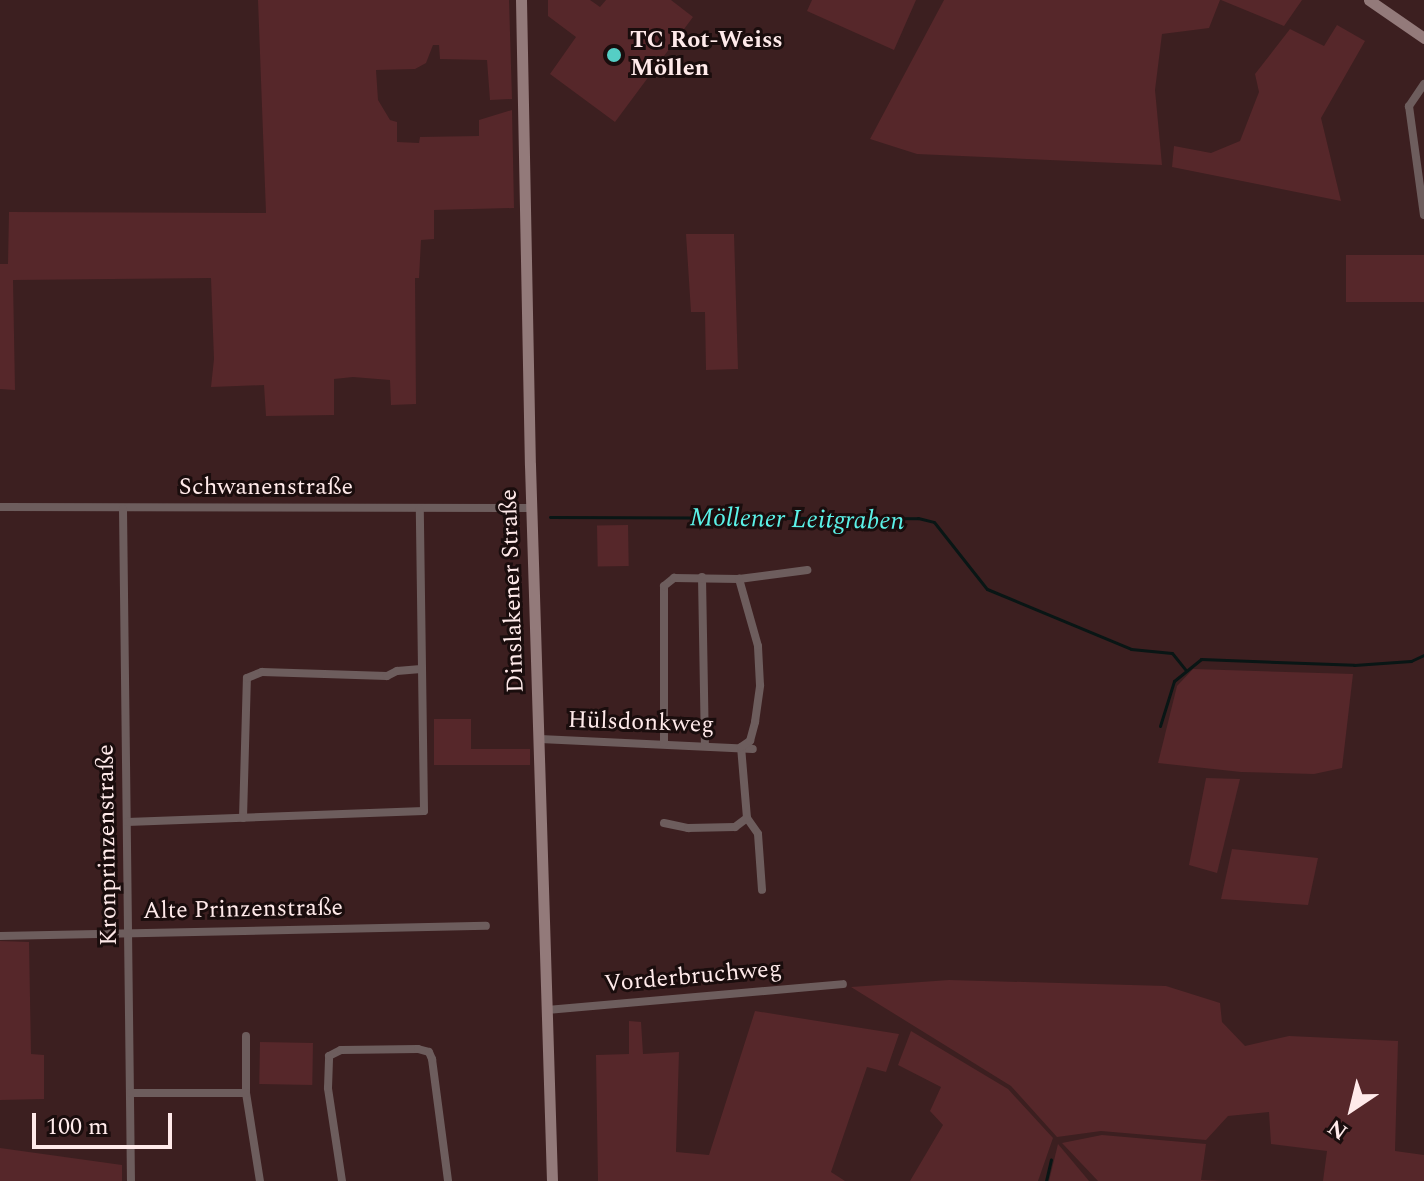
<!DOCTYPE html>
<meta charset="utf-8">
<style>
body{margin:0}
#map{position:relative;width:1424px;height:1181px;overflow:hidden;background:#3c1f20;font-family:Spectral,serif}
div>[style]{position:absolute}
.green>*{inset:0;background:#56272a;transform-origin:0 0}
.stream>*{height:3px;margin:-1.5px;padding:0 1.5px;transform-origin:1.5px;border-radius:1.5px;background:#091615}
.minor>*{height:8px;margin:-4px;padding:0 4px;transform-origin:4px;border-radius:4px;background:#6d5d5d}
.secondary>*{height:11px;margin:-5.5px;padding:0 5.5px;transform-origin:5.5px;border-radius:5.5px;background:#937a7a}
.dots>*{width:22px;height:22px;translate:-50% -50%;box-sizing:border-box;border:4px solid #1a0d0d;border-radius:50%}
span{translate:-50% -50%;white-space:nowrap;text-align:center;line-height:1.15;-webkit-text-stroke:6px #1a0d0d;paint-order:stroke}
.poi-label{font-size:24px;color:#ffeaea;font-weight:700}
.left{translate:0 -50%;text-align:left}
.street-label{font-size:24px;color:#ffeaea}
.water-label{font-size:26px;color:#5bf2e8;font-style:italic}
.north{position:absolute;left:1312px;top:1069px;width:80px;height:80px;-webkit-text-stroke:6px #1a0d0d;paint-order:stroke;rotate:215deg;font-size:22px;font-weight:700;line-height:32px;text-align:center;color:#ffeaea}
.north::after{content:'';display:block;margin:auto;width:28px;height:36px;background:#ffeaea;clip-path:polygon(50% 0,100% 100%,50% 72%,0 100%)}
.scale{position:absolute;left:32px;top:1113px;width:140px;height:36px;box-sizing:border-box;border:4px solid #ffeaea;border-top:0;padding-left:10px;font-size:24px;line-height:28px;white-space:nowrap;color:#ffeaea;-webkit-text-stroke:6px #1a0d0d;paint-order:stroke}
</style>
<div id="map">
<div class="green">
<i style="clip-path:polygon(258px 0,509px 0,512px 99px,490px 100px,487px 60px,440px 59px,439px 45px,433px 45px,426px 63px,415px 69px,376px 70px,378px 100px,390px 120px,397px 122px,397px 142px,419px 143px,420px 137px,479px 136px,479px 120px,512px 110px,514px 208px,434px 210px,434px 239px,421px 240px,419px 278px,415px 278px,416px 404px,391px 405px,390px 380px,353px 377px,334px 379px,334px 415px,266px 416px,264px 385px,211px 387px,214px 359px,211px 278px,13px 280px,15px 390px,0 389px,0 264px,8px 264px,9px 212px,266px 213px)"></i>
<i style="clip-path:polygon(548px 0,590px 0,600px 7px,606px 0,671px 0,693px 17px,615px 122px,550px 74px,576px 37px,548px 16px)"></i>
<i style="clip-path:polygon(812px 0,916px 0,894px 50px,807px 11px)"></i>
<i style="clip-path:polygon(944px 0,1220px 0,1209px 28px,1162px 34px,1155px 90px,1162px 165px,917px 154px,870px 139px)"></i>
<i style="clip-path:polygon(1221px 0,1302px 0,1284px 26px)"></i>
<i style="clip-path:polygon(1337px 25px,1365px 41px,1321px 118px,1341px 201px,1172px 167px,1174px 146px,1211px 153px,1240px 141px,1259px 92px,1255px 74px,1290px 29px,1324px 46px)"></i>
<i style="clip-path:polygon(686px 234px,734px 234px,738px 369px,706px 370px,705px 312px,691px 312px)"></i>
<i style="left:1424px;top:255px;width:47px;height:78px;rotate:90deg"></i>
<i style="left:628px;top:525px;width:41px;height:31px;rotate:89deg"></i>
<i style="clip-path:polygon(1193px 669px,1353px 674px,1342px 768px,1314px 774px,1241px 772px,1158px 763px,1177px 686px)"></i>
<i style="clip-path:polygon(434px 719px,471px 719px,471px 749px,530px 749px,530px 765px,434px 765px)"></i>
<i style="clip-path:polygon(1206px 778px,1240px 779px,1217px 873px,1189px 865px)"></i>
<i style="clip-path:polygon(1232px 849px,1318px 858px,1308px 905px,1221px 899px)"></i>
<i style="clip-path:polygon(0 941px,29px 942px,31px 1054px,44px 1055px,44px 1099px,0 1100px)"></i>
<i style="clip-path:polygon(949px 980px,1166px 986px,1220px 1003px,1222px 1022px,1245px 1046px,1289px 1036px,1398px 1041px,1395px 1151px,1424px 1155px,1424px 1181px,1323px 1181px,1327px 1151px,1271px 1144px,1269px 1112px,1228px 1116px,1206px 1140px,1101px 1131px,1057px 1137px,1011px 1086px,851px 987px)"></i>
<i style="clip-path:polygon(755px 1011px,899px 1034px,886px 1072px,867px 1067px,831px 1172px,845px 1181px,598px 1181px,596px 1055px,629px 1054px,629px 1021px,641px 1022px,643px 1054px,679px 1052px,676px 1152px,709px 1155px)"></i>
<i style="clip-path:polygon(911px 1031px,1008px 1089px,1053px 1138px,1038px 1181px,910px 1181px,943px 1125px,930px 1111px,941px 1087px,898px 1065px)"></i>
<i style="left:260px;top:1042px;width:53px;height:42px;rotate:1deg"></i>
<i style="clip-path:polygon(1102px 1135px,1206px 1144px,1201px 1180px,1223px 1181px,1098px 1181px,1062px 1143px)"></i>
<i style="clip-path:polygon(1058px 1144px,1089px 1181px,1049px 1181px)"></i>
<i style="clip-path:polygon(0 1148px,122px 1165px,122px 1181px,0 1181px)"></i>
</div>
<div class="stream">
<i style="left:550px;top:517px;width:368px;rotate:0.2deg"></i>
<i style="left:918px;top:518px;width:16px;rotate:14deg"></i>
<i style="left:934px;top:522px;width:85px;rotate:51.7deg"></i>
<i style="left:987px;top:589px;width:156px;rotate:22.6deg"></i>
<i style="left:1131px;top:649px;width:41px;rotate:5.6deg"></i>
<i style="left:1172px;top:653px;width:21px;rotate:51deg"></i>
<i style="left:1160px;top:726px;width:47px;rotate:-72.7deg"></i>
<i style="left:1174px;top:681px;width:35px;rotate:-39deg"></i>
<i style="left:1201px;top:659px;width:153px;rotate:2.2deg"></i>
<i style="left:1354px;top:665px;width:57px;rotate:-4deg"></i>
<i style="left:1411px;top:661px;width:14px;rotate:-25deg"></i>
<i style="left:1046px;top:1181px;width:22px;rotate:-77deg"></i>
</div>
<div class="minor">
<i style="left:1424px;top:84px;width:27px;rotate:124deg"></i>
<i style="left:1409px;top:106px;width:110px;rotate:82.2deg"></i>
<i style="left:0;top:507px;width:531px;rotate:0.11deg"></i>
<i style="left:123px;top:509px;width:672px;rotate:89.32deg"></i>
<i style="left:702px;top:577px;width:168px;rotate:89deg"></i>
<i style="left:540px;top:739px;width:213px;rotate:2.7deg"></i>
<i style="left:664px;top:743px;width:157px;rotate:-90deg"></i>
<i style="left:664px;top:586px;width:13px;rotate:-39deg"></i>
<i style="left:674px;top:578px;width:65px;rotate:0.9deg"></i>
<i style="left:739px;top:579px;width:69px;rotate:-7.5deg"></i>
<i style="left:243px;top:818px;width:140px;rotate:-88.4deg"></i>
<i style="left:247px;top:678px;width:16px;rotate:-22deg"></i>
<i style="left:262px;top:672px;width:125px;rotate:1.8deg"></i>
<i style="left:387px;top:676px;width:11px;rotate:-27deg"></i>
<i style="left:397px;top:671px;width:24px;rotate:-5deg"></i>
<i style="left:747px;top:818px;width:19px;rotate:55deg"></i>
<i style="left:758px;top:834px;width:56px;rotate:85.9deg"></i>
<i style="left:127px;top:822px;width:297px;rotate:-2.1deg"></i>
<i style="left:424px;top:811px;width:302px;rotate:-90.8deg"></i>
<i style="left:664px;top:823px;width:25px;rotate:12deg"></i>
<i style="left:688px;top:828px;width:47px;rotate:-1.2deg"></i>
<i style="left:735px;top:827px;width:15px;rotate:-37deg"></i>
<i style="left:747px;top:818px;width:71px;rotate:-94.8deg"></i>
<i style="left:741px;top:747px;width:11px;rotate:-34deg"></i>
<i style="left:750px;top:741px;width:20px;rotate:-75deg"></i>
<i style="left:755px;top:722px;width:37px;rotate:-82deg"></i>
<i style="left:760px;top:685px;width:39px;rotate:-93deg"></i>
<i style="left:758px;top:646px;width:70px;rotate:-105.8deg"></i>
<i style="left:0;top:936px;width:486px;rotate:-1.2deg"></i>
<i style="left:547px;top:1010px;width:297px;rotate:-5deg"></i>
<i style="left:246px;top:1036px;width:57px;rotate:90deg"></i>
<i style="left:246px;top:1093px;width:89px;rotate:81deg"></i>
<i style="left:131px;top:1093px;width:115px"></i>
<i style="left:342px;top:1181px;width:94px;rotate:-98.6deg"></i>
<i style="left:328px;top:1088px;width:32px;rotate:-88deg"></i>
<i style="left:329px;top:1056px;width:13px;rotate:-27deg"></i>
<i style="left:341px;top:1050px;width:77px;rotate:-0.7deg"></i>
<i style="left:418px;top:1049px;width:11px;rotate:15deg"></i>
<i style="left:429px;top:1052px;width:8px;rotate:67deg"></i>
<i style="left:432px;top:1059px;width:123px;rotate:82.5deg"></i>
</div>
<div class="secondary">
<i style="left:521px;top:0;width:465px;rotate:88.9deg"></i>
<i style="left:530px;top:465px;width:716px;rotate:88.24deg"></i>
<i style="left:1369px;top:0;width:67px;rotate:34.6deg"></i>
</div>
<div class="dots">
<i style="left:614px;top:55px;background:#55cec5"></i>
</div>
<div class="poi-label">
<span class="left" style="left:630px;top:55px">TC Rot-Weiss<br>Möllen</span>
</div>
<div class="street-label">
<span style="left:266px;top:488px">Schwanenstraße</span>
<span style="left:513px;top:591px;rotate:-92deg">Dinslakener Straße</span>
<span style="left:641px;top:723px;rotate:2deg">Hülsdonkweg</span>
<span style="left:108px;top:845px;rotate:-91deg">Kronprinzenstraße</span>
<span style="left:243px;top:910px;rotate:-1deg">Alte Prinzenstraße</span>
<span style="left:693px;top:977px;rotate:-5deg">Vorderbruchweg</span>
</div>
<div class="water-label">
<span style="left:797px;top:520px;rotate:1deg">Möllener Leitgraben</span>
</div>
<div class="north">N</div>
<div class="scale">100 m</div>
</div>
